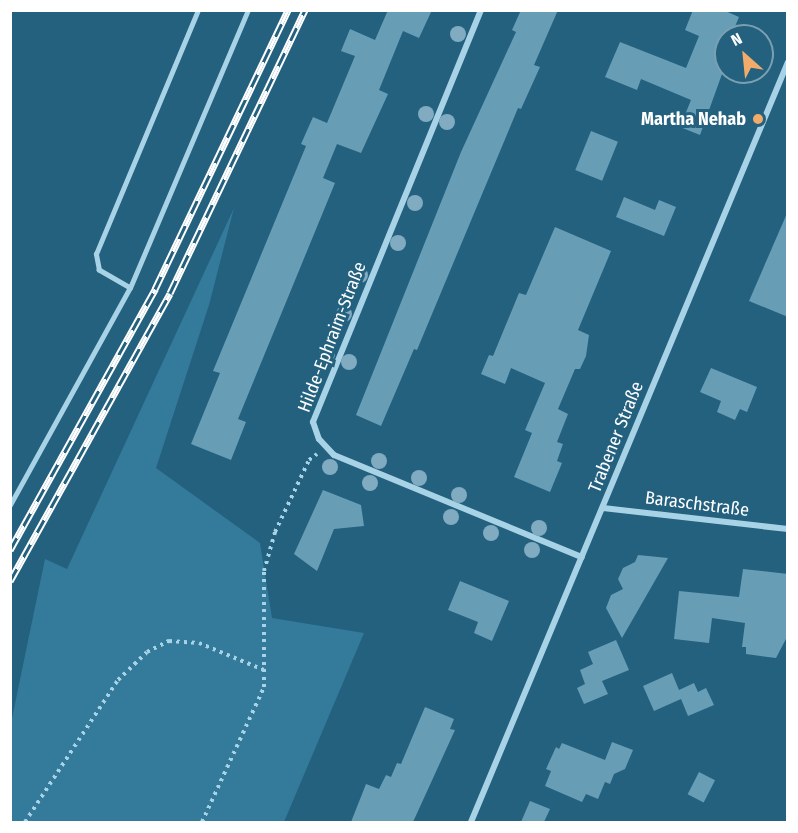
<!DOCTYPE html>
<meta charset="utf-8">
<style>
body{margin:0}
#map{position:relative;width:798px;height:833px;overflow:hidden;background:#23617f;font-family:"Fira Sans Condensed",sans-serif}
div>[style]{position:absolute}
.green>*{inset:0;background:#337a9b}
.building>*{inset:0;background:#689db6;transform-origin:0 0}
.path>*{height:4px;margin-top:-2px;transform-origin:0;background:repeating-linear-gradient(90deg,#a8d3e6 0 3px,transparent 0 7.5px)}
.service>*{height:4.5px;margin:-2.25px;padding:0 2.25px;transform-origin:2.25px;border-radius:2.25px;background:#a8d3e6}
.minor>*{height:6px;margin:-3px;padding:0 3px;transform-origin:3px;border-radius:3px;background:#a8d3e6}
.rail>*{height:7px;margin-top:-3.5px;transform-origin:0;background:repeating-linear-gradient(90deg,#23617f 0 14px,#fff 0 28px);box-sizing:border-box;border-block:2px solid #fff}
.trees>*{width:16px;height:16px;margin:-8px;border-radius:50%;background:#80abc0}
.dots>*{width:16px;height:16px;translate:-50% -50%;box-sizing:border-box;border:3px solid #23617f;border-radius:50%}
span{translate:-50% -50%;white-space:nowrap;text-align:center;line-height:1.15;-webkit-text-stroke:6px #23617f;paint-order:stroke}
.poi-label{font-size:18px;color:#fff;font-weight:700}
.right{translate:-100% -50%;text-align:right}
.street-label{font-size:18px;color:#fff}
.frame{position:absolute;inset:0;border:12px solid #fff;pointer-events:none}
.north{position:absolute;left:714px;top:24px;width:60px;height:60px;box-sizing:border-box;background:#23617f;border:2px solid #7ba0b2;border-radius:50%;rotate:333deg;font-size:16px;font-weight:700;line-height:24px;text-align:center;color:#fff}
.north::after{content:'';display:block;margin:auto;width:21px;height:27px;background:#f1ab6b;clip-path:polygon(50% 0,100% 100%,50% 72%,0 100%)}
</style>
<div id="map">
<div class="green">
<i style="clip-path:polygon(234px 208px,209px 305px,156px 468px,260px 543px,272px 618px,364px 633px,284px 822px,11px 822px,11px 723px,45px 559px,67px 569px)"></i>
</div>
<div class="building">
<i style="clip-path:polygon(388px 10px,432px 10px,419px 38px,403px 31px,379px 90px,388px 94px,361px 153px,337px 144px,323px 178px,335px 183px,238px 419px,246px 422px,231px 460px,191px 444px,220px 373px,213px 371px,306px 146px,301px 144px,313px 117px,327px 123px,355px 56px,341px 51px,350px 29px,375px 40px)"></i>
<i style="clip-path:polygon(521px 10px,558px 10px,534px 65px,540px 67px,521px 109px,518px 108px,417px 350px,414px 349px,381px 426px,356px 415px,461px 152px,516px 32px,512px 30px)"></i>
<i style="clip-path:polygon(693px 10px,723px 10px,739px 17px,731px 36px,726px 36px,726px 63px,700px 135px,680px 127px,691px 100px,641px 79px,637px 90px,605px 77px,620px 42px,686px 68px,699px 36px,685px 30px)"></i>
<i style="left:591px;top:131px;width:29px;height:42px;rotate:22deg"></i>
<i style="clip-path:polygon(624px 197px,655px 210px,659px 200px,676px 207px,664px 236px,616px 217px)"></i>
<i style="clip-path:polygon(788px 211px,788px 317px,749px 301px)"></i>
<i style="clip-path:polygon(555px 227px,611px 251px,578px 330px,589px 335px,586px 356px,580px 369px,575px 369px,558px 409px,568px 414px,557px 442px,563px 444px,557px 461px,562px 463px,550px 492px,514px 477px,532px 433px,525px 430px,545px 383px,511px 368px,505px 384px,481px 374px,489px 355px,493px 356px,519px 293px,526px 295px)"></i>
<i style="clip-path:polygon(711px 368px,757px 387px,747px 412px,740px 409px,735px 420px,717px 412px,721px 401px,700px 392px)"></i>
<i style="clip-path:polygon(323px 490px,361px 505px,364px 526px,334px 529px,317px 571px,294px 554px)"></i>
<i style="clip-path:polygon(638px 555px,668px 558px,622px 638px,606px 608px,611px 595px,623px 589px,618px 579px,623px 568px,635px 562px)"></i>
<i style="clip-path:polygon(743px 569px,788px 574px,788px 635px,776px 658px,746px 654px,746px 647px,742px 647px,745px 623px,712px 618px,709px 643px,674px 639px,679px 591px,739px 597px)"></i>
<i style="clip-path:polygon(460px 581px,509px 601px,492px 641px,474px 633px,478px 622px,448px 610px)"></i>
<i style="clip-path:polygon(616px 640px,629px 670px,602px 681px,608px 694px,584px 704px,577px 688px,585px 684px,580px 670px,593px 664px,588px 652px)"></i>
<i style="clip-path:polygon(672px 673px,679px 690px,694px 683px,698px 692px,706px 688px,714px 705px,688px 716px,681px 699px,654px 711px,643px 686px)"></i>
<i style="clip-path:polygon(425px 707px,454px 719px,450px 729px,455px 730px,413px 822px,351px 822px,366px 784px,379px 789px,386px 775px,391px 777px,397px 763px,401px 764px)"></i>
<i style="clip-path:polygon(612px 742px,633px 750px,625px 769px,614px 774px,610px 784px,605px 782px,598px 799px,586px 794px,582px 802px,545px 786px,551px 771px,546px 769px,556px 747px,559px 749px,562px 743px,605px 760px)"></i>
<i style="left:699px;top:772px;width:18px;height:25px;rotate:27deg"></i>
<i style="clip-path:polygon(530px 801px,550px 809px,544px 822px,521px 822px)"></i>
</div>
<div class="path">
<i style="left:25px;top:822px;width:170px;rotate:-56.8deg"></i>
<i style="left:118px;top:680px;width:40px;rotate:-44deg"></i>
<i style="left:147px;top:652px;width:25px;rotate:-27deg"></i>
<i style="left:169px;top:641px;width:30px;rotate:4deg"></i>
<i style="left:199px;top:643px;width:70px;rotate:22.6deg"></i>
<i style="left:202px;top:822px;width:149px;rotate:-65.3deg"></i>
<i style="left:264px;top:687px;width:116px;rotate:-90deg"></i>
<i style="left:264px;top:571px;width:41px;rotate:-74.2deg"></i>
<i style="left:275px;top:532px;width:80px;rotate:-64.7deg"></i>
<i style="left:309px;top:460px;width:10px;rotate:-37deg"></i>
</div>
<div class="service">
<i style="left:130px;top:288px;width:36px;rotate:-150deg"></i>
<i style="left:99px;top:270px;width:16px;rotate:-101deg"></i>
<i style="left:96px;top:254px;width:264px;rotate:-67.3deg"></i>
<i style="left:10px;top:505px;width:248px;rotate:-61.1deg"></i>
<i style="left:130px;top:288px;width:302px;rotate:-67deg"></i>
</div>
<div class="minor">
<i style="left:481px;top:10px;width:445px;rotate:112.2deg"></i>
<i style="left:313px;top:422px;width:18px;rotate:71deg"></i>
<i style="left:319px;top:439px;width:22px;rotate:47deg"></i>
<i style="left:334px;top:455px;width:268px;rotate:22.4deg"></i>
<i style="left:603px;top:508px;width:186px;rotate:6.5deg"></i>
<i style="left:471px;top:822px;width:823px;rotate:-67.36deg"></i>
</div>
<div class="rail">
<i style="left:10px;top:550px;width:299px;rotate:-60.9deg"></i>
<i style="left:155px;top:289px;width:309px;rotate:-64.5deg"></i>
<i style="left:10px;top:581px;width:329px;rotate:-60.9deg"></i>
<i style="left:170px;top:293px;width:314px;rotate:-64.5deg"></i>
</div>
<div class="trees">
<i style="left:458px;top:34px"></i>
<i style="left:426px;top:114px"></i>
<i style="left:447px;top:122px"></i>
<i style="left:415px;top:203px"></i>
<i style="left:398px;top:243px"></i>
<i style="left:360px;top:275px"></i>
<i style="left:344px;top:314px"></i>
<i style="left:327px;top:354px"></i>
<i style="left:349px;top:362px"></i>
<i style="left:379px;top:461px"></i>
<i style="left:330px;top:467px"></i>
<i style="left:419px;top:478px"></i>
<i style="left:370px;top:483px"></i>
<i style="left:459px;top:495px"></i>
<i style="left:451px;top:517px"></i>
<i style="left:539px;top:528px"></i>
<i style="left:491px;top:533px"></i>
<i style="left:532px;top:550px"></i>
</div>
<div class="dots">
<i style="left:758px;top:119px;background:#f1ab6b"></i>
</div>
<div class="poi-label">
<span class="right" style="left:746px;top:119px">Martha Nehab</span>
</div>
<div class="street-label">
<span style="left:332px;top:337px;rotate:-69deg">Hilde-Ephraim-Straße</span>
<span style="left:616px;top:437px;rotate:-68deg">Trabener Straße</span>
<span style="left:697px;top:504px;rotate:7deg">Baraschstraße</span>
</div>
<div class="frame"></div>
<div class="north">N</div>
</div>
